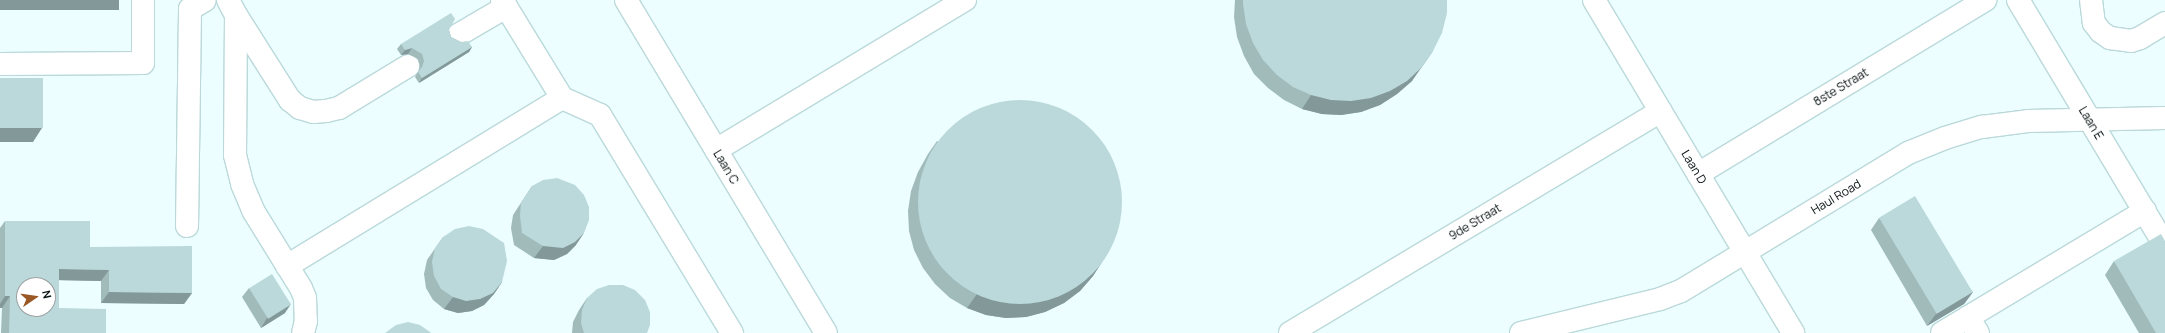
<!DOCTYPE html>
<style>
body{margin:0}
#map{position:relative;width:2165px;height:333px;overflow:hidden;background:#ecfeff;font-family:Manrope,sans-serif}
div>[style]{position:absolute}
.roads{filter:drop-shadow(1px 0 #bbd9da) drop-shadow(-1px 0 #bbd9da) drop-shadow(0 1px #bbd9da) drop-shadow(0 -1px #bbd9da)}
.minor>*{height:22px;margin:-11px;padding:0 11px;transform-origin:11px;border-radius:11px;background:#fff}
.wall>*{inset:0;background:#a1bbbb}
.shaded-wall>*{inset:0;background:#839899;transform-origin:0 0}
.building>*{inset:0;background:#bbd9da;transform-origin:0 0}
.round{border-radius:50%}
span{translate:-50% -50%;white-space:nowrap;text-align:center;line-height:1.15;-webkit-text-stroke:4px #fff;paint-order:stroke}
.street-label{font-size:12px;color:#081213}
.north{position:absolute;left:16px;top:277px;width:40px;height:40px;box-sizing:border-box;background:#fff;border:1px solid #9ca0a1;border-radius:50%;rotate:77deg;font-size:11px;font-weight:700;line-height:16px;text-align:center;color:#081213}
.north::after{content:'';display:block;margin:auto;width:14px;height:18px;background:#995824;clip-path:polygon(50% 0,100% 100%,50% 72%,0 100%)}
</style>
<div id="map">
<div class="roads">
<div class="minor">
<i style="left:228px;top:0;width:17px;rotate:62deg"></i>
<i style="left:236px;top:15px;width:140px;rotate:90.4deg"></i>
<i style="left:235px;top:155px;width:30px;rotate:76deg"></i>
<i style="left:242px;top:184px;width:30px;rotate:67deg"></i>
<i style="left:254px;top:212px;width:89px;rotate:58.3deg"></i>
<i style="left:301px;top:288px;width:11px;rotate:68deg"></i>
<i style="left:305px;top:298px;width:23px;rotate:88deg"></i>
<i style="left:306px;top:321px;width:12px;rotate:104deg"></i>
<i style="left:502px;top:0;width:115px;rotate:58.5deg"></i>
<i style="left:562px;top:98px;width:42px;rotate:24.1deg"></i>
<i style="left:600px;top:115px;width:255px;rotate:58.8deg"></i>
<i style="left:626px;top:0;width:388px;rotate:59deg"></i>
<i style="left:1594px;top:0;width:388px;rotate:59.1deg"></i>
<i style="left:2018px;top:0;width:287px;rotate:59.1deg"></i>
<i style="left:2091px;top:0;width:23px;rotate:83deg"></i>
<i style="left:2094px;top:23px;width:11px;rotate:52deg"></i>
<i style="left:2101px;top:32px;width:11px;rotate:34deg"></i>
<i style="left:2110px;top:38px;width:21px;rotate:8deg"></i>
<i style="left:2131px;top:41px;width:9px;rotate:-18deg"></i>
<i style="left:2140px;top:38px;width:29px;rotate:-31deg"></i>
<i style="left:236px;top:15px;width:101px;rotate:57.6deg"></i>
<i style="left:290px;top:100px;width:13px;rotate:39deg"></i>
<i style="left:300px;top:108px;width:14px;rotate:17deg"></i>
<i style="left:313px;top:112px;width:13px;rotate:-4deg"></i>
<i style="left:326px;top:111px;width:13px;rotate:-13deg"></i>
<i style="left:339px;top:108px;width:81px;rotate:-31.3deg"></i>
<i style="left:458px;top:35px;width:56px;rotate:-30.3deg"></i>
<i style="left:0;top:64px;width:143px;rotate:-0.4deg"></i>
<i style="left:143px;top:63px;width:63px;rotate:-90deg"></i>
<i style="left:716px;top:150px;width:291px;rotate:-31.1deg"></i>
<i style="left:1698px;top:174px;width:336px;rotate:-31.2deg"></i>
<i style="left:187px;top:226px;width:217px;rotate:-89.2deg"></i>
<i style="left:190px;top:9px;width:17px;rotate:-31deg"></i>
<i style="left:287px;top:266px;width:322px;rotate:-31.4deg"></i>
<i style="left:1968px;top:317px;width:19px;rotate:58deg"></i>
<i style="left:1290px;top:333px;width:432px;rotate:-30.9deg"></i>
<i style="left:1521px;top:333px;width:143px;rotate:-13.7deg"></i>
<i style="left:1660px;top:299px;width:22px;rotate:-21deg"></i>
<i style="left:1681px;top:291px;width:266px;rotate:-31.3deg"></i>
<i style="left:1908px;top:153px;width:40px;rotate:-22deg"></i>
<i style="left:1945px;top:138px;width:39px;rotate:-17deg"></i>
<i style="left:1982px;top:127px;width:46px;rotate:-7.4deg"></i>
<i style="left:2028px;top:121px;width:137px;rotate:-1.3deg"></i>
<i style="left:1942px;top:333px;width:237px;rotate:-31deg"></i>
</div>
</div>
<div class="wall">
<i style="clip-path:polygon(1235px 0,1447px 0,1412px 81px,1397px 94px,1380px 105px,1361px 112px,1341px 115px,1322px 114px,1302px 109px,1284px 100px,1268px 88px,1254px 74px,1244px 56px,1237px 37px,1234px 17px)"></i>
<i style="clip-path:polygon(449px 30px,451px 37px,461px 42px,472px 47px,469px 52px,419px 83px,415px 77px,419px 70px,420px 66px,418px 59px,408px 54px,401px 55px,397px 49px,401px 44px)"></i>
<i style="clip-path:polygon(937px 141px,1102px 262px,1093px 276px,1080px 291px,1064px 303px,1045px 312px,1026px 317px,1006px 318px,986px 315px,967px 308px,950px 298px,935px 284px,923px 268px,914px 250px,909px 231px,908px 211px,911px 191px,918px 172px,928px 154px)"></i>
<i style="clip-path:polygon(532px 186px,576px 245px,567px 254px,554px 260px,534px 258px,514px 245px,511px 228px,513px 215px)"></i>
<i style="clip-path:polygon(1879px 218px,1973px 292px,1964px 304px,1927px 326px,1871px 230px)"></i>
<i style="clip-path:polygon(5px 221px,90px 247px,192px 293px,184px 304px,101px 303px,101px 281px,59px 280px,59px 308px,106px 333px,1px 333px,2px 308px,0 308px,0 228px)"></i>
<i style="clip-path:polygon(443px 237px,502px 282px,494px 294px,484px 305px,472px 311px,458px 313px,444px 309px,433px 300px,426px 288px,424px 274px,427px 260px)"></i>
<i style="clip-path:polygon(2114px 261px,2165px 333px,2139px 333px,2105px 275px)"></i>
<i style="clip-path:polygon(249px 288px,285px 313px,261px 328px,242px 297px)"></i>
<i style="clip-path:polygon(587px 298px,647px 333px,572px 333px,573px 322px,579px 310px)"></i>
</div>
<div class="shaded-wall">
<i style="left:0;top:0;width:119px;height:10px"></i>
<i style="clip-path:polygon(472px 47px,469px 52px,419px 83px,422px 78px)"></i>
<i style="clip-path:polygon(412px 48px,408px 54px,401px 55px,405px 50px)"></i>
<i style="clip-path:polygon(1433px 51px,1412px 81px,1397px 94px,1380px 105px,1361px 112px,1341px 115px,1322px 114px,1302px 109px,1311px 95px)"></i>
<i style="clip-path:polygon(0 128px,42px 128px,33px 142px,0 142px)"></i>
<i style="clip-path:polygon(584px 233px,576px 245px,567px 254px,554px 260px,534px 258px,543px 246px)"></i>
<i style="clip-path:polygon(1102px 262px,1093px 276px,1080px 291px,1064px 303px,1045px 312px,1026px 317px,1006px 318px,986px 315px,967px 308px,977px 294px)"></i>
<i style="clip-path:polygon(59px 269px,109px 270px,101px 281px,51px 280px)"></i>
<i style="clip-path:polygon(502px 282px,494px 294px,484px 305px,472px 311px,458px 313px,444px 309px,453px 297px)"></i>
<i style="clip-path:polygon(109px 292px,192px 293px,184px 304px,101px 303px)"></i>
<i style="clip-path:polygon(1973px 292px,1964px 304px,1927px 326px,1936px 314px)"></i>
<i style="clip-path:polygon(5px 296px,10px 296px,2px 308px,0 308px,0 304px)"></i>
<i style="clip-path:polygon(291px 304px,285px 313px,261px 328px,267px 318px)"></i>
</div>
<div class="building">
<i style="clip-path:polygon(1243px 0,1447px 0,1447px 13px,1442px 33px,1433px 51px,1422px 67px,1407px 81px,1390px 91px,1371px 98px,1351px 101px,1331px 100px,1311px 95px,1293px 87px,1277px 75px,1263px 60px,1253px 43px,1246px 24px,1243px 4px)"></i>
<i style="clip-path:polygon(451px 13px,455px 19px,449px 30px,451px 37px,461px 42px,468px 41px,472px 47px,422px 78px,418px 72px,422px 67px,424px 61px,422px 54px,412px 48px,405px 50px,401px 44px)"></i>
<i style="left:0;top:78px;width:43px;height:50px"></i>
<i class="round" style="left:918px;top:100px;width:204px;height:204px"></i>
<i style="clip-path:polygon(557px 178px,575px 185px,584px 195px,589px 207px,589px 220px,584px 233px,575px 242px,563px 248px,543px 246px,522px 233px,520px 216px,521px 203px,532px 186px,543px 180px)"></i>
<i style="left:1915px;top:196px;width:112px;height:42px;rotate:59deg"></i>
<i style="clip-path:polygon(evenodd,5px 221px,90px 221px,90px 247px,192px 246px,192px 293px,109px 292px,109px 270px,59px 269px,59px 308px,106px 309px,106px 333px,9px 333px,10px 296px,5px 296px,5px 221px,24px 285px,48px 285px,48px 309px,24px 309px,24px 285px)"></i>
<i style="clip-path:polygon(469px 226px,483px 229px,504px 243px,507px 261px,502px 282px,493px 293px,480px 299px,466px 301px,453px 297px,441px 289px,434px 276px,432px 262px,435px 248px,443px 237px,455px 229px)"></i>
<i style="clip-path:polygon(2161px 234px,2165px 241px,2165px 333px,2156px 333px,2114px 261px)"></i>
<i style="left:272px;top:274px;width:36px;height:27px;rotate:58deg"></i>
<i style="clip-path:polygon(609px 285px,623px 285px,635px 290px,645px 300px,650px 312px,650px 325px,647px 333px,584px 333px,581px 323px,582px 310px,587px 298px,597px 289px)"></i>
<i style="clip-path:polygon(408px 322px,420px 325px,430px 332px,431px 333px,385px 333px,396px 325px)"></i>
</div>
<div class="street-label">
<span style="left:1841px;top:87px;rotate:-31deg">8ste Straat</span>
<span style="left:2091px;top:123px;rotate:59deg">Laan E</span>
<span style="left:726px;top:167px;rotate:59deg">Laan C</span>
<span style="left:1694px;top:167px;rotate:59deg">Laan D</span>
<span style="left:1836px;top:197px;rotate:-31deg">Haul Road</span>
<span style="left:1475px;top:222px;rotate:-31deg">9de Straat</span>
</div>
<div class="north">N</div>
</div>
